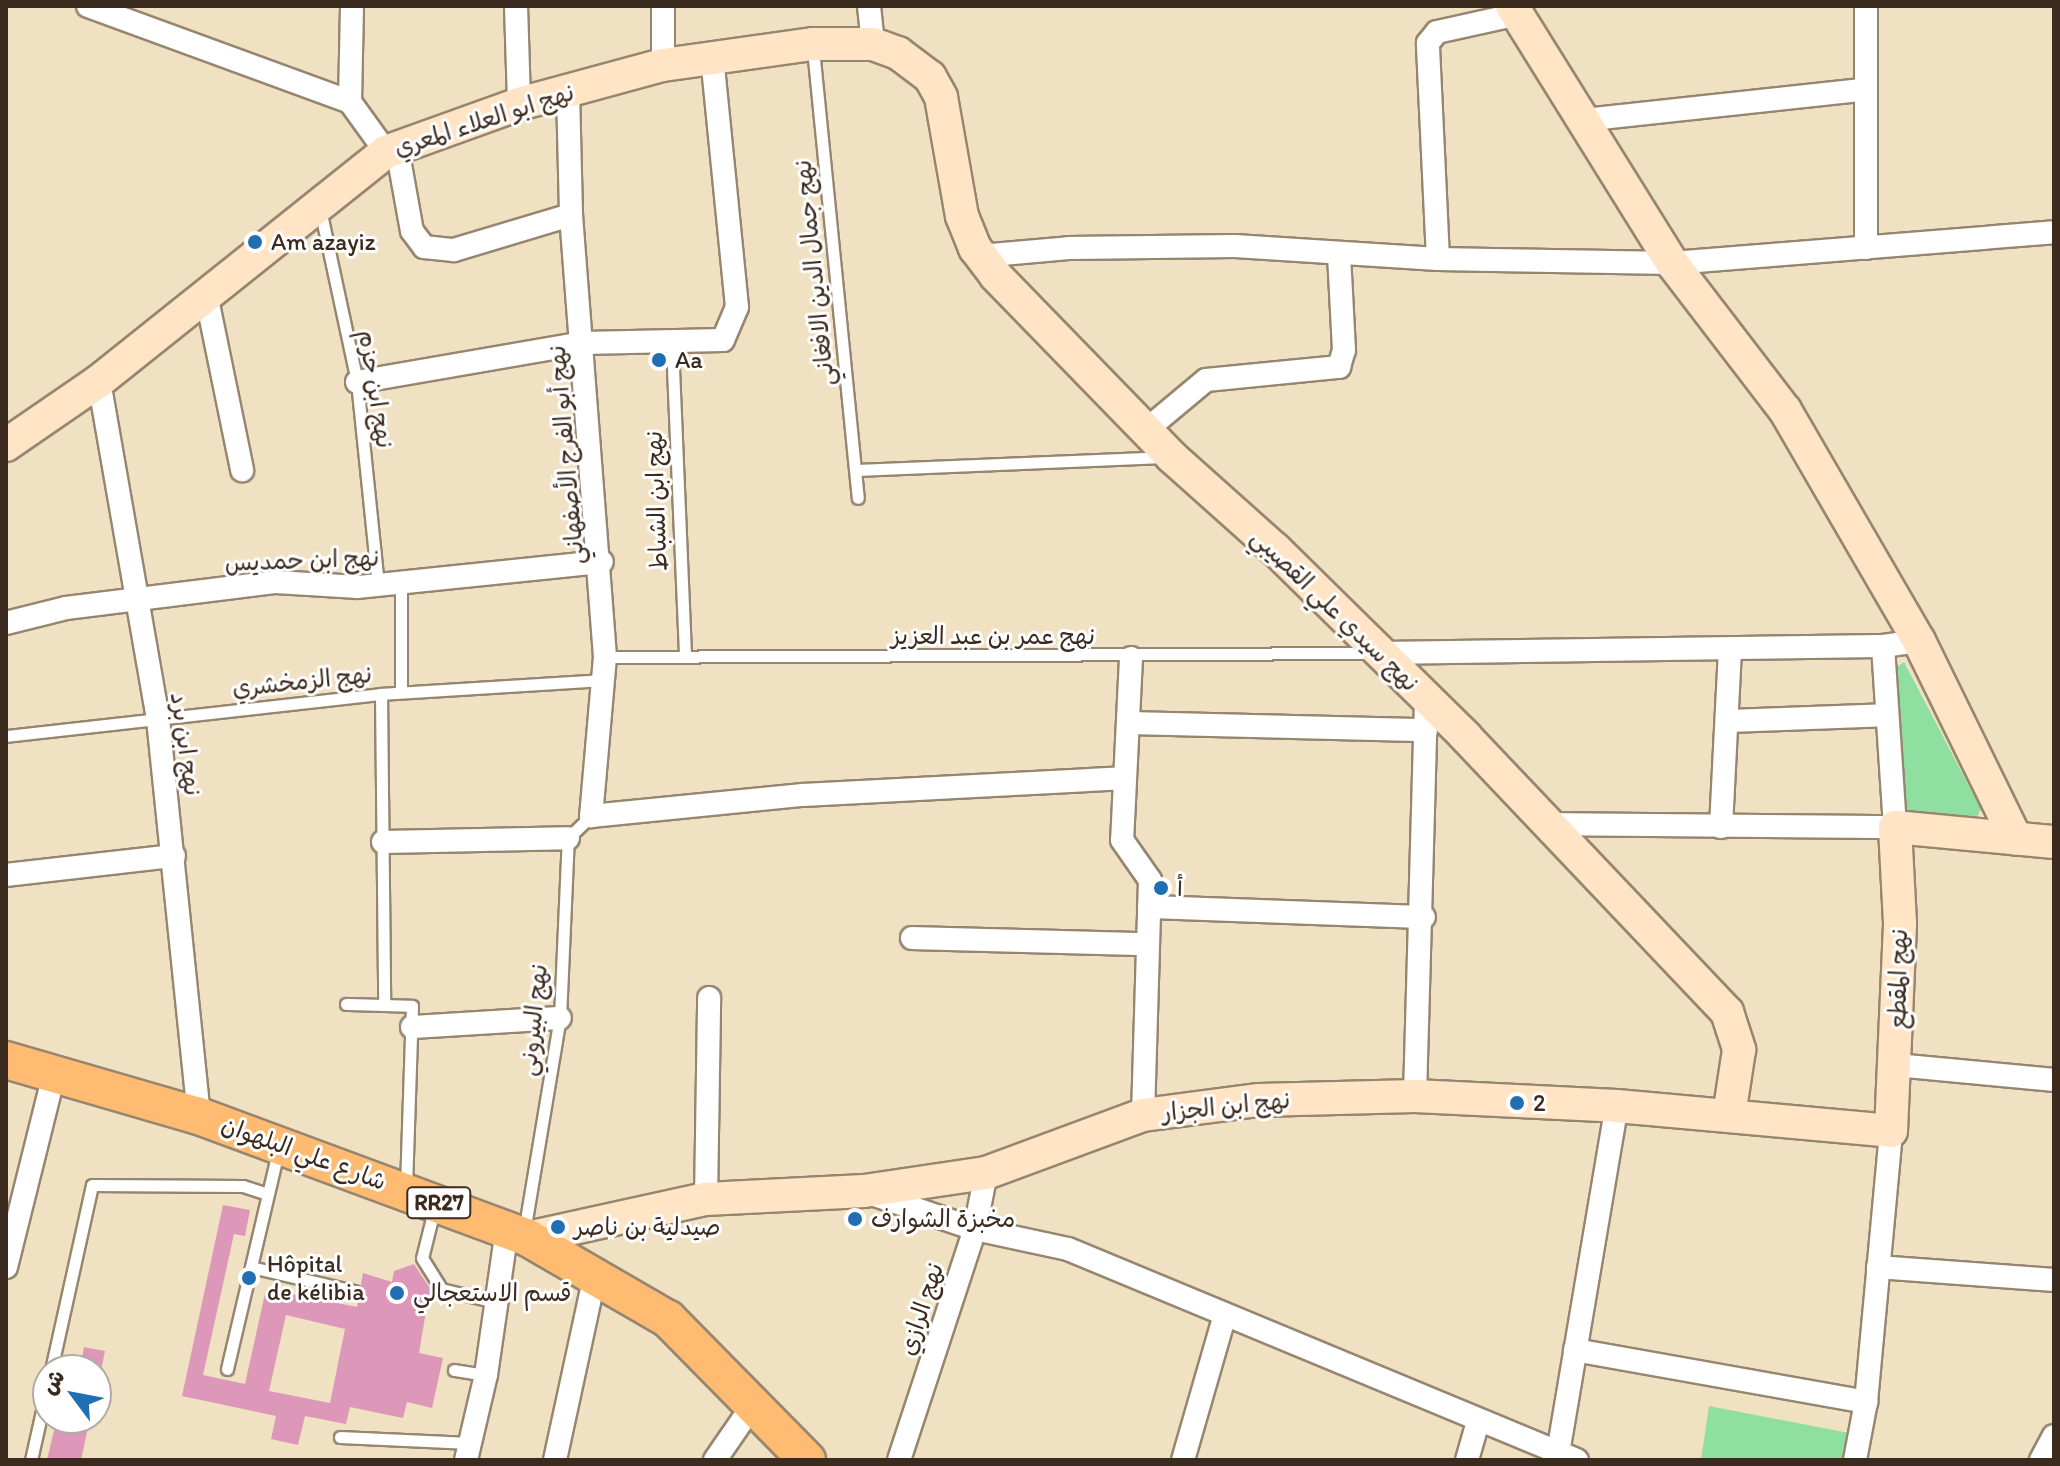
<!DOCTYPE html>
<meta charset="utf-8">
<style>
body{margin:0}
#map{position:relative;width:2060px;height:1466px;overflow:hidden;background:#f0e1c3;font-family:Itim,"Playpen Sans Arabic",sans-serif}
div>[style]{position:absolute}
.green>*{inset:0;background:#8fe0a0}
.building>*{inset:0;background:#dc97b9}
.roads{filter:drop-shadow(2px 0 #968670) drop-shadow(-2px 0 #968670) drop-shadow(0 2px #968670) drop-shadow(0 -2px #968670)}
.lane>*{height:11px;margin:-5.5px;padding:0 5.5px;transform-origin:5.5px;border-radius:5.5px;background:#fff}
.street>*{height:22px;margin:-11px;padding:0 11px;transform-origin:11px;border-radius:11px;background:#fff}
.secondary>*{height:32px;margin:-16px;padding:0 16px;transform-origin:16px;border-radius:16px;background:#ffe4c6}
.primary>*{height:36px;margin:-18px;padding:0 18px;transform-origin:18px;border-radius:18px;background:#febb71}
.dots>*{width:22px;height:22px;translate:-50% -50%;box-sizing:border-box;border:4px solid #fff;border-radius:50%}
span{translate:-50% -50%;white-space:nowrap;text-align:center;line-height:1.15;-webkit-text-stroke:6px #fff;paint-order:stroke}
.shield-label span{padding:2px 6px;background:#fff;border:2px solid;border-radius:6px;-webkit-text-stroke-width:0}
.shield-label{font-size:22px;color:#3b2a1e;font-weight:700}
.street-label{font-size:24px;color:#3b2a1e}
.poi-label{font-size:24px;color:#3b2a1e}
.left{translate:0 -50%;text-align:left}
.frame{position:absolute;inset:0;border:8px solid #3b2a1e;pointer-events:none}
.north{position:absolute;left:32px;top:1354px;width:80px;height:80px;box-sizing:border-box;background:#fff;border:2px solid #b1aaa5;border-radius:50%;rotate:302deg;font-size:22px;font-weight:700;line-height:32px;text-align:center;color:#3b2a1e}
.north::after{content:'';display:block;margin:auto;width:28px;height:36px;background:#1f6fb2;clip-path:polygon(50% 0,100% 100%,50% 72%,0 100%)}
</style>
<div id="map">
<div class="green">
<i style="clip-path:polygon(1904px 662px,1981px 809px,1975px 821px,1899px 818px,1889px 673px)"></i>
<i style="clip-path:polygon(1709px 1406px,1849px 1433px,1844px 1460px,1701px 1460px)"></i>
</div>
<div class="building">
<i style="clip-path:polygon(evenodd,223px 1205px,250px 1210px,245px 1236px,234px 1234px,203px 1375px,245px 1384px,266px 1289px,357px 1307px,363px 1273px,392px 1282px,394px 1271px,414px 1264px,435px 1296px,426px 1311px,419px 1353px,443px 1358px,432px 1408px,407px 1402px,403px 1418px,350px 1407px,346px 1424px,305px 1416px,298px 1445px,271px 1439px,276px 1416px,182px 1396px,223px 1205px,286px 1315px,345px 1329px,330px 1403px,269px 1391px,286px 1315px)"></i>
<i style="clip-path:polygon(84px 1347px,105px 1351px,101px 1370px,80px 1370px)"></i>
<i style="clip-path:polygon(57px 1418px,90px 1418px,81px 1460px,47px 1460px)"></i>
</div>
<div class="roads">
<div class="lane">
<i style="left:813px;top:49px;width:451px;rotate:84.3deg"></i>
<i style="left:320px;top:209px;width:177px;rotate:77.9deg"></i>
<i style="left:357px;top:382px;width:203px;rotate:84.1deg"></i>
<i style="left:672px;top:344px;width:313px;rotate:87.6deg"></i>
<i style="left:856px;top:470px;width:308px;rotate:-2.4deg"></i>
<i style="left:401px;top:582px;width:110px;rotate:90deg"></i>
<i style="left:605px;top:657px;width:766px;rotate:-0.3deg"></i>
<i style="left:381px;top:694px;width:311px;rotate:89.4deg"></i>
<i style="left:6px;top:736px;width:377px;rotate:-6.4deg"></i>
<i style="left:381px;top:694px;width:222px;rotate:-3.6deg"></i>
<i style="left:346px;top:1004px;width:66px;rotate:1.7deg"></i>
<i style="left:412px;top:1006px;width:179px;rotate:91.9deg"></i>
<i style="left:434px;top:1210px;width:49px;rotate:104deg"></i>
<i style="left:422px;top:1258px;width:36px;rotate:58deg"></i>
<i style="left:441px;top:1289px;width:57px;rotate:13.3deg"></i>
<i style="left:524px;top:1232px;width:217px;rotate:-80.5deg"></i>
<i style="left:560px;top:1018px;width:180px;rotate:-87.5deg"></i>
<i style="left:568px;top:838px;width:32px;rotate:-44deg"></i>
<i style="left:251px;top:1267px;width:106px;rotate:13.1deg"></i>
<i style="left:227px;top:1369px;width:223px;rotate:-76.8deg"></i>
<i style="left:51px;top:1370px;width:189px;rotate:-77.5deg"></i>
<i style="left:92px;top:1185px;width:151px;rotate:0.4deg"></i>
<i style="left:243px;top:1186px;width:25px;rotate:18deg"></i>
<i style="left:454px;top:1370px;width:32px;rotate:9deg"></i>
<i style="left:340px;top:1437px;width:130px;rotate:2.6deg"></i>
<i style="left:31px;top:1460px;width:78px;rotate:-77.4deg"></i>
</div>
<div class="street">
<i style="left:88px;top:6px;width:279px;rotate:20.1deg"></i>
<i style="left:350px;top:102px;width:62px;rotate:54.2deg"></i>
<i style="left:516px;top:6px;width:98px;rotate:88.2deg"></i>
<i style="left:869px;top:6px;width:38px;rotate:84deg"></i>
<i style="left:1866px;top:6px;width:242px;rotate:90deg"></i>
<i style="left:663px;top:65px;width:59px;rotate:-90deg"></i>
<i style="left:568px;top:91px;width:124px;rotate:88.6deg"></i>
<i style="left:571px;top:215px;width:443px;rotate:85.6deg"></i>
<i style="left:605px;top:657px;width:160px;rotate:95deg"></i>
<i style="left:591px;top:816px;width:213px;rotate:-5.7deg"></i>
<i style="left:803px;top:795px;width:320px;rotate:-3deg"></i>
<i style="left:350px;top:102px;width:96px;rotate:-88.8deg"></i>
<i style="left:1584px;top:120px;width:280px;rotate:-6.2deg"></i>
<i style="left:397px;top:148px;width:84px;rotate:79.8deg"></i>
<i style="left:412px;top:231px;width:20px;rotate:53deg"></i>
<i style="left:424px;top:247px;width:30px;rotate:6deg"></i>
<i style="left:454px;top:250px;width:122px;rotate:-16.7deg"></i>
<i style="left:980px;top:256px;width:89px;rotate:-5.1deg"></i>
<i style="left:1069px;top:248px;width:166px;rotate:-0.7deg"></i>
<i style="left:1235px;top:246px;width:203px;rotate:3.7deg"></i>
<i style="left:1438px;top:259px;width:234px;rotate:1deg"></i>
<i style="left:1672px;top:263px;width:383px;rotate:-4.6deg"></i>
<i style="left:1438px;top:259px;width:216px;rotate:-92.7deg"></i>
<i style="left:1428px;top:43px;width:14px;rotate:-51deg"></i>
<i style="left:1437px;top:32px;width:83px;rotate:-12.5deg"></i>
<i style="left:206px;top:294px;width:180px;rotate:78.4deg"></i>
<i style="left:99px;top:381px;width:343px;rotate:80.1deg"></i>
<i style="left:158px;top:719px;width:399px;rotate:84.1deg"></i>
<i style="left:357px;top:382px;width:229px;rotate:-9.8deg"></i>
<i style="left:583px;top:343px;width:140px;rotate:-1.2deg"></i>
<i style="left:723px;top:340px;width:36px;rotate:-67deg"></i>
<i style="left:737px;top:307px;width:251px;rotate:-95.7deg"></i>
<i style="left:1146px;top:430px;width:78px;rotate:-39.8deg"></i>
<i style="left:1206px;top:380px;width:134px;rotate:-5.6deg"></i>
<i style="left:1339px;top:367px;width:18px;rotate:-74deg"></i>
<i style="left:1344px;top:350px;width:96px;rotate:-93deg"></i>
<i style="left:6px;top:623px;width:62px;rotate:-14deg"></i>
<i style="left:66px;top:608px;width:212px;rotate:-7.1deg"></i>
<i style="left:276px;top:582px;width:82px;rotate:3.5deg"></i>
<i style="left:358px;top:587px;width:245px;rotate:-5.9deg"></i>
<i style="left:1380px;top:653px;width:503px;rotate:-0.8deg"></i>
<i style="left:1883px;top:646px;width:36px;rotate:-8deg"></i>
<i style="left:1131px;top:658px;width:182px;rotate:92.8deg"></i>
<i style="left:1122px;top:840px;width:49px;rotate:55deg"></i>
<i style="left:1150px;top:880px;width:235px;rotate:91.7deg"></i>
<i style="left:1727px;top:721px;width:160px;rotate:-2.1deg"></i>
<i style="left:1130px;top:723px;width:296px;rotate:1.4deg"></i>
<i style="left:1547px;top:824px;width:348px;rotate:0.5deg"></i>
<i style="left:1895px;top:827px;width:181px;rotate:-93.8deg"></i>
<i style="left:1721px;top:827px;width:177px;rotate:-87.1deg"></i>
<i style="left:383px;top:842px;width:185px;rotate:-1.2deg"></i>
<i style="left:6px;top:875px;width:169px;rotate:-6.5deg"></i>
<i style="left:1149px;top:907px;width:275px;rotate:2.1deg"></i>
<i style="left:912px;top:938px;width:233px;rotate:1.5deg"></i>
<i style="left:412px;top:1027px;width:148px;rotate:-3.5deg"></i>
<i style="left:1896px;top:1065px;width:159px;rotate:5.4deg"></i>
<i style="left:1415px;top:1096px;width:396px;rotate:-88.4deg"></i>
<i style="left:869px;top:1193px;width:112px;rotate:18.8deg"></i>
<i style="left:975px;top:1229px;width:95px;rotate:12.1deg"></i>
<i style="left:1068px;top:1249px;width:551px;rotate:22.52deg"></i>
<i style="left:706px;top:1199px;width:201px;rotate:-89.1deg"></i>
<i style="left:6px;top:1267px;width:199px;rotate:-76deg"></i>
<i style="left:1878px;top:1267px;width:176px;rotate:4.2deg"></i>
<i style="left:1575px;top:1350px;width:296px;rotate:10.1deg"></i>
<i style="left:1558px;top:1453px;width:352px;rotate:-80.4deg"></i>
<i style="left:466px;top:1460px;width:87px;rotate:-76.8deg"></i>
<i style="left:486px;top:1375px;width:148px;rotate:-81.8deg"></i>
<i style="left:555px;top:1460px;width:189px;rotate:-77.8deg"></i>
<i style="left:715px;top:1460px;width:70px;rotate:-55.4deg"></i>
<i style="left:899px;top:1460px;width:243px;rotate:-71.8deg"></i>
<i style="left:975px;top:1229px;width:57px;rotate:-78.9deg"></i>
<i style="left:1183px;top:1460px;width:148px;rotate:-73.9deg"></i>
<i style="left:1467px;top:1460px;width:40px;rotate:-74deg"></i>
<i style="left:1855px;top:1460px;width:59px;rotate:-79.3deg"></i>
<i style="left:1866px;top:1402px;width:272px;rotate:-84.7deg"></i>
<i style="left:2041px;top:1460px;width:27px;rotate:-62deg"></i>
</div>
<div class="secondary">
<i style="left:1512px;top:6px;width:303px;rotate:58.1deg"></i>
<i style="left:1672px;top:263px;width:185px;rotate:52.5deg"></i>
<i style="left:1785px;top:410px;width:267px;rotate:59.9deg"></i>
<i style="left:1919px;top:641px;width:220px;rotate:63.9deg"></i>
<i style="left:6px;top:445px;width:113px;rotate:-34.5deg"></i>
<i style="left:99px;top:381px;width:367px;rotate:-38.6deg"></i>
<i style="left:386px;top:152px;width:141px;rotate:-19.8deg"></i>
<i style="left:519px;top:104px;width:149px;rotate:-15.2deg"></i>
<i style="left:663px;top:65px;width:151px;rotate:-8deg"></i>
<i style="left:813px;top:44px;width:60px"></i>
<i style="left:873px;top:44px;width:27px;rotate:20deg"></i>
<i style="left:898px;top:53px;width:40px;rotate:37deg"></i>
<i style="left:930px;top:77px;width:23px;rotate:61deg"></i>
<i style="left:941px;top:97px;width:121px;rotate:80deg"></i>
<i style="left:962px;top:216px;width:35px;rotate:68deg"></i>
<i style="left:975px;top:248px;width:35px;rotate:53deg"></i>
<i style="left:996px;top:276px;width:252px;rotate:45.8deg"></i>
<i style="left:1172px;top:457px;width:138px;rotate:41.8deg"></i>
<i style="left:1275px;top:549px;width:267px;rotate:44.5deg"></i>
<i style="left:1465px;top:736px;width:381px;rotate:46.5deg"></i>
<i style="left:1727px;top:1012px;width:40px;rotate:72deg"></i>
<i style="left:1739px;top:1050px;width:66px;rotate:98.7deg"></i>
<i style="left:528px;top:1238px;width:182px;rotate:-12.4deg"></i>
<i style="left:706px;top:1199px;width:158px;rotate:-2.9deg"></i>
<i style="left:864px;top:1191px;width:123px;rotate:-8.4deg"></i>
<i style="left:986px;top:1173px;width:167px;rotate:-20.3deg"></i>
<i style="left:1143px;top:1115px;width:117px;rotate:-7.4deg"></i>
<i style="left:1259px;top:1100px;width:156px;rotate:-1.5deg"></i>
<i style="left:1415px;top:1096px;width:202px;rotate:2.8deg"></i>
<i style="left:1617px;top:1106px;width:275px;rotate:5.2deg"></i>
<i style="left:1891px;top:1131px;width:208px;rotate:-87.5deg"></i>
<i style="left:1900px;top:923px;width:96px;rotate:-93deg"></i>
<i style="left:1895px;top:827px;width:160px;rotate:5.4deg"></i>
</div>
<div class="primary">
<i style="left:6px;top:1060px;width:201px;rotate:16.2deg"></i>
<i style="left:199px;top:1116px;width:351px;rotate:20.3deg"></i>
<i style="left:528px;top:1238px;width:162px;rotate:30.1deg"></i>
<i style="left:668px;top:1319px;width:198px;rotate:45.4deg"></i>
</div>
</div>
<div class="dots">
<i style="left:255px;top:242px;background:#1f6fb2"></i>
<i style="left:659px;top:360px;background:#1f6fb2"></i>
<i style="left:1161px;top:888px;background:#1f6fb2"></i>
<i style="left:1517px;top:1103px;background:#1f6fb2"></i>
<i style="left:855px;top:1219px;background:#1f6fb2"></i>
<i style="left:558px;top:1227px;background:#1f6fb2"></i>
<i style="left:249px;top:1278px;background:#1f6fb2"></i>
<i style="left:397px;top:1293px;background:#1f6fb2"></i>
</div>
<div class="shield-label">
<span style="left:439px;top:1203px">RR27</span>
</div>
<div class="street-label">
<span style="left:484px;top:120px;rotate:-18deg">نهج ابو العلاء المعري</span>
<span style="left:814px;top:273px;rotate:-96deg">نهج جمال الدين الافغاني</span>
<span style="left:376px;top:389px;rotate:81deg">نهج ابن حزم</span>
<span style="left:566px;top:455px;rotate:-95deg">نهج أبو الفرج الأصفهاني</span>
<span style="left:656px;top:501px;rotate:-92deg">نهج ابن الشباط</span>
<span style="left:302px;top:560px;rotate:-2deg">نهج ابن حمديس</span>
<span style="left:1335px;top:610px;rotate:44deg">نهج سيدي علي القصيبي</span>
<span style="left:993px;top:636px">نهج عمر بن عبد العزيز</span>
<span style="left:302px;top:681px;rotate:-6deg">نهج الزمخشري</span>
<span style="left:186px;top:744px;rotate:82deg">نهج ابن برد</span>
<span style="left:1898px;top:979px;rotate:-89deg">نهج المقطع</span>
<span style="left:533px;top:1020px;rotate:-84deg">نهج البيروني</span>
<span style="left:1226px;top:1106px;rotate:-6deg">نهج ابن الجزار</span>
<span style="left:304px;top:1153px;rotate:20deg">شارع علي البلهوان</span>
<span style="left:921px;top:1309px;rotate:-72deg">نهج الرازي</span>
</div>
<div class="poi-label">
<span class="left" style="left:271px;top:242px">Am azayiz</span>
<span class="left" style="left:675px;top:360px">Aa</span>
<span class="left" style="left:1177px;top:888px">أ</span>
<span class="left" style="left:1533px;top:1103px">2</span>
<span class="left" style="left:871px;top:1219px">مخبزة الشوارف</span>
<span class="left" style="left:574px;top:1227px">صيدلية بن ناصر</span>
<span class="left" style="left:267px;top:1278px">Hôpital<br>de kélibia</span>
<span class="left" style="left:413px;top:1293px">قسم الاستعجالي</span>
</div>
<div class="frame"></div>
<div class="north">ش</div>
</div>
